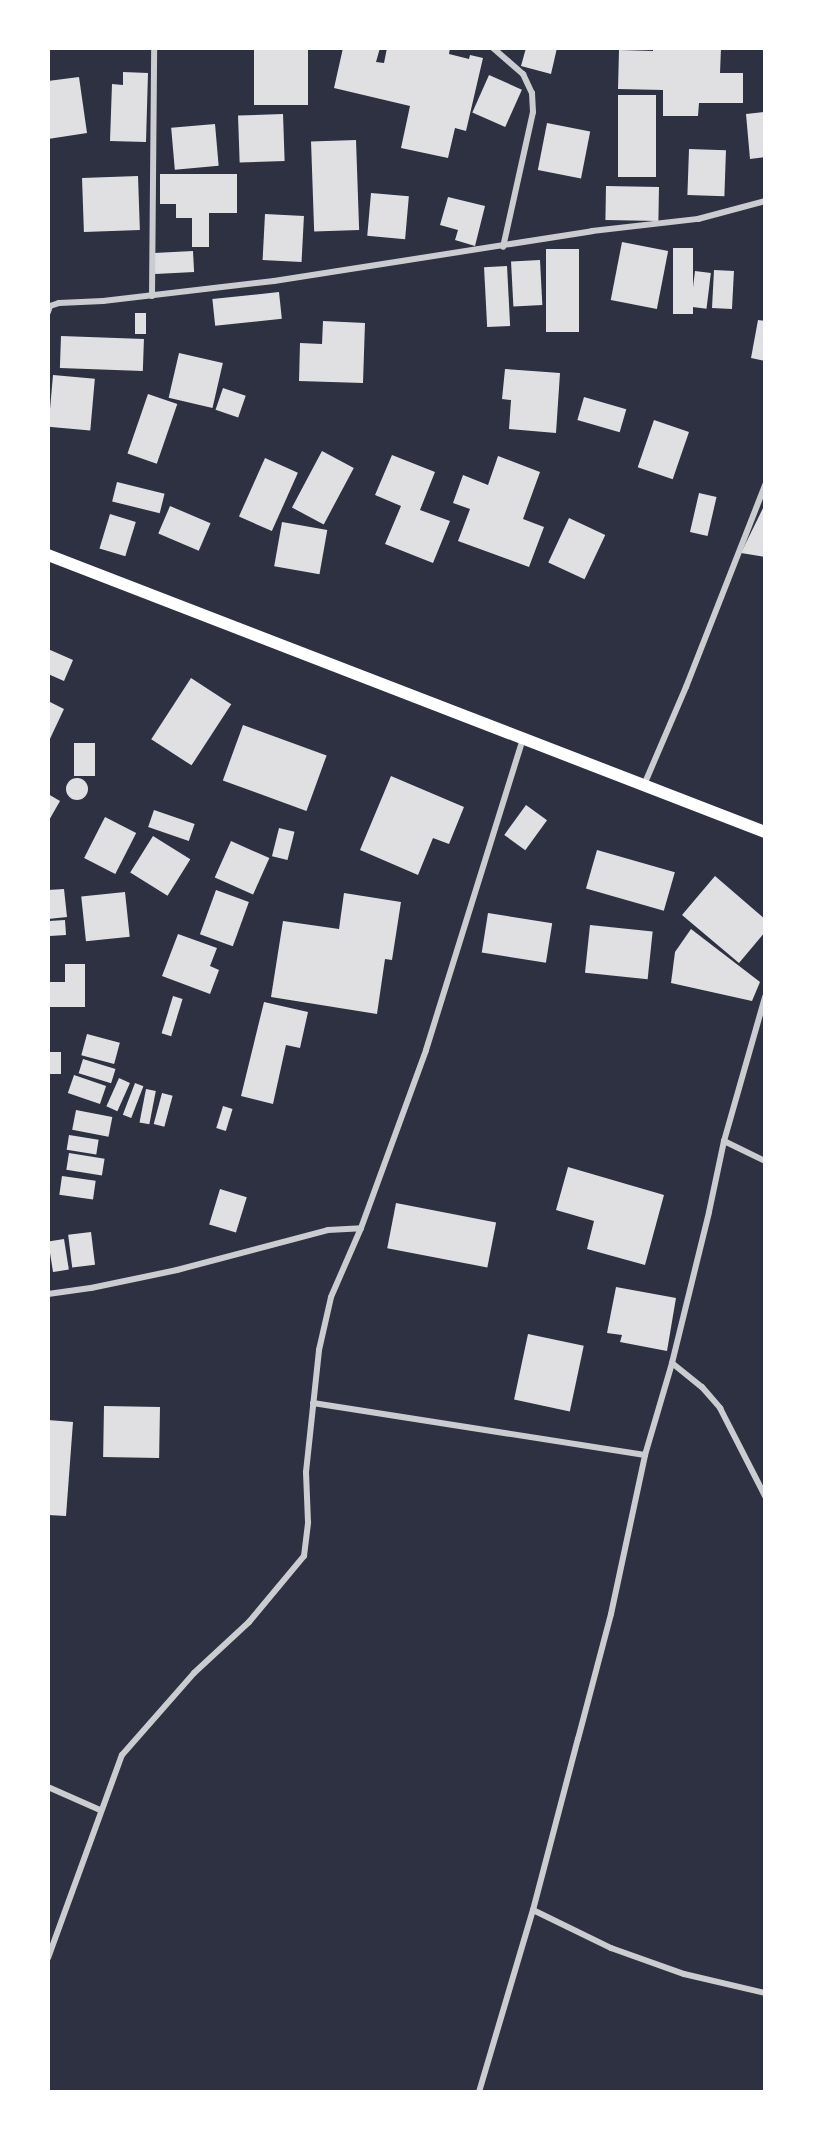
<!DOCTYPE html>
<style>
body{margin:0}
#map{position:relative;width:813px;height:2140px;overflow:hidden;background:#2d3142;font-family:"Varela Round",sans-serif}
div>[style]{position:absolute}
.building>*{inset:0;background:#e0e0e3;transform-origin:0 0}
.round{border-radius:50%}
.minor>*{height:6px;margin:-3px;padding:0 3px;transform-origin:3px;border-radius:3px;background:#caccd0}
.secondary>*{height:12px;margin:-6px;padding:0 6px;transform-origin:6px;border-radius:6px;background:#fff}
span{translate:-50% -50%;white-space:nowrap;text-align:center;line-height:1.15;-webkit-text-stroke:4.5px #fff;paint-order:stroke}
.frame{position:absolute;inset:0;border:50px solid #fff;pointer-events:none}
</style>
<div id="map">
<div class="building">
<i style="clip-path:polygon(343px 48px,380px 48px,376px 62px,384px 63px,387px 48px,450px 48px,449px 54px,469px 59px,470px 55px,483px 58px,466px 131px,455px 128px,448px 158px,401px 148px,410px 106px,334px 88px)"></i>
<i style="clip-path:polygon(526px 48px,557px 48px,551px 74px,521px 66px)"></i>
<i style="clip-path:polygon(653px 48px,721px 48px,720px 73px,743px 73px,743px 103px,699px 103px,698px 116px,663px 116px,663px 90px,618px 89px,619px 50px,653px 51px)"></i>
<i style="left:254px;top:49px;width:54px;height:56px"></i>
<i style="clip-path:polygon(123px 72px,148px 73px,146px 142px,110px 141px,112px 84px,123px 85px)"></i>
<i style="left:489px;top:75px;width:36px;height:41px;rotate:24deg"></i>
<i style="clip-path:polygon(79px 77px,87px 133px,48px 139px,48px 81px)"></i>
<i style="left:618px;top:95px;width:38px;height:82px"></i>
<i style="clip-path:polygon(764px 112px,765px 157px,750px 159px,746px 114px)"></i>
<i style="left:283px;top:114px;width:47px;height:45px;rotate:88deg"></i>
<i style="left:547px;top:123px;width:44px;height:48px;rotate:11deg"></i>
<i style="left:215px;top:124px;width:42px;height:44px;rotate:85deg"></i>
<i style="left:356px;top:140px;width:90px;height:45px;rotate:88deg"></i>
<i style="left:689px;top:149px;width:37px;height:46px;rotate:2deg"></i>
<i style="clip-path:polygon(160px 174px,237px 174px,237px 213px,209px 213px,209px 247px,192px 247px,192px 218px,176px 218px,176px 204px,160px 204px)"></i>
<i style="left:138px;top:176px;width:54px;height:56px;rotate:88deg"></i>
<i style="left:606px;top:186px;width:53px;height:34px;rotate:1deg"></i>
<i style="left:371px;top:193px;width:38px;height:43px;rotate:5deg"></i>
<i style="clip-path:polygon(448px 197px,485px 206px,475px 246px,455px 240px,458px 230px,440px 225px)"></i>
<i style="left:265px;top:214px;width:39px;height:46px;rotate:3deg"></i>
<i style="left:622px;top:242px;width:47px;height:59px;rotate:11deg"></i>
<i style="left:673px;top:248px;width:20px;height:66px"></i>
<i style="left:546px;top:249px;width:33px;height:83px"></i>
<i style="left:193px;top:251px;width:21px;height:39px;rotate:87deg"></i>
<i style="left:540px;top:260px;width:45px;height:29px;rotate:87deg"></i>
<i style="left:507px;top:266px;width:60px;height:23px;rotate:87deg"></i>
<i style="left:714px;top:270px;width:20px;height:38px;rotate:3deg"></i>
<i style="left:695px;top:271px;width:16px;height:36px;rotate:7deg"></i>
<i style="left:279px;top:292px;width:27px;height:67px;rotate:84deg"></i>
<i style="left:135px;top:313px;width:11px;height:21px"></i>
<i style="clip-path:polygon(758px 320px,765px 321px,765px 361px,751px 358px)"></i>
<i style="clip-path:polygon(323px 321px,365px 323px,363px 383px,299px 381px,300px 343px,322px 344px)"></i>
<i style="left:61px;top:336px;width:83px;height:32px;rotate:2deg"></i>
<i style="left:179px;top:353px;width:45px;height:46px;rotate:13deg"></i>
<i style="clip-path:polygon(505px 369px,560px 373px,556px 433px,509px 429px,511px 400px,502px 399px)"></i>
<i style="left:53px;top:375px;width:42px;height:52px;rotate:5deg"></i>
<i style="left:223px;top:388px;width:24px;height:23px;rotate:19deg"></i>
<i style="left:148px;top:394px;width:31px;height:63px;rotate:19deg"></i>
<i style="left:584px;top:397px;width:44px;height:24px;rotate:16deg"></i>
<i style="left:654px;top:420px;width:37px;height:50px;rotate:19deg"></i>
<i style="left:322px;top:451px;width:36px;height:64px;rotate:28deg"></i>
<i style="clip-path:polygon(392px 455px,435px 472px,420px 510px,450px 521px,433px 563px,385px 544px,401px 506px,375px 495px)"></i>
<i style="clip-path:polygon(498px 456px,540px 472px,523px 519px,544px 527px,529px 567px,458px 541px,470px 509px,453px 503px,463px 475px,488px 485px)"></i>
<i style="left:265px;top:458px;width:36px;height:64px;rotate:24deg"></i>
<i style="left:117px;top:482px;width:49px;height:20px;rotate:14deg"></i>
<i style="left:699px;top:493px;width:18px;height:40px;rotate:13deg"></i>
<i style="clip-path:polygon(765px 504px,765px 557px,741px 553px)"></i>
<i style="left:170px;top:506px;width:44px;height:30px;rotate:23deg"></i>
<i style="left:110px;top:514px;width:27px;height:36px;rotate:17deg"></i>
<i style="left:569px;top:518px;width:40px;height:49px;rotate:25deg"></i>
<i style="left:282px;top:522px;width:46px;height:45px;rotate:10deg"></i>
<i style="clip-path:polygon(48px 649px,73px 660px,64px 681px,48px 674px)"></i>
<i style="left:191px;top:678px;width:48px;height:73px;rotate:33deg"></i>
<i style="clip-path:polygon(48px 701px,64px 709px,48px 743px)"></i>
<i style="left:243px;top:725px;width:89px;height:59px;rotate:20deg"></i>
<i style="left:74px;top:743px;width:21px;height:33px"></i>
<i style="clip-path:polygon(391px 776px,464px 807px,449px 844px,433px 838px,418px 875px,360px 850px)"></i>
<i class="round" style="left:66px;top:778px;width:22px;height:22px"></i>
<i style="clip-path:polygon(48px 794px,60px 801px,48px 822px)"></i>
<i style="left:526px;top:805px;width:26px;height:37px;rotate:36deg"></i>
<i style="left:154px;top:810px;width:43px;height:18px;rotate:19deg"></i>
<i style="left:105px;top:817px;width:35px;height:46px;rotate:27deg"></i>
<i style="left:279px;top:828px;width:16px;height:29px;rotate:14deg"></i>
<i style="left:153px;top:836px;width:44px;height:43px;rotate:32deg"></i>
<i style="left:231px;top:841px;width:42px;height:40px;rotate:24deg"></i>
<i style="left:597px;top:850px;width:81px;height:40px;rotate:16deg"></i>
<i style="clip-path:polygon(715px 876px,765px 919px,765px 932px,739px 963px,682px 915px)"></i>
<i style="clip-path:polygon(64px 889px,67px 917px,48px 919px,48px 890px)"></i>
<i style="left:216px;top:890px;width:35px;height:47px;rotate:20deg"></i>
<i style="left:125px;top:892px;width:45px;height:44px;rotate:84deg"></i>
<i style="clip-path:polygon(344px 893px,401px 902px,392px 960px,385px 959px,377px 1014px,271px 997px,283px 921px,339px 929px)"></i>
<i style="left:488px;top:913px;width:65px;height:40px;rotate:9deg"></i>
<i style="left:65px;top:920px;width:15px;height:16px;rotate:86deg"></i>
<i style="left:590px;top:925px;width:63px;height:48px;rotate:6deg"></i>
<i style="clip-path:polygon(691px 929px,760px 982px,752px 1001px,671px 983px,675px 952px)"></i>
<i style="clip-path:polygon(178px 934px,217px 948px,210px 966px,219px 970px,210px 994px,162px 976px)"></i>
<i style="clip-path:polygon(65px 964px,85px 964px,85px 1007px,48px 1007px,48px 982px,65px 982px)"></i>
<i style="left:173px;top:996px;width:10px;height:39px;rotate:17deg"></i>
<i style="clip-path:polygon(264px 1002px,308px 1012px,300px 1048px,286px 1045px,273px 1104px,241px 1096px)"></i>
<i style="left:87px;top:1034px;width:34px;height:22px;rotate:15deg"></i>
<i style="left:48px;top:1052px;width:13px;height:22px"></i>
<i style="left:83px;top:1059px;width:34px;height:15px;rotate:17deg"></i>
<i style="left:74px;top:1075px;width:34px;height:19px;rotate:19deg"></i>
<i style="left:119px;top:1078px;width:12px;height:31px;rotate:24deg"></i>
<i style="left:135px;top:1083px;width:9px;height:34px;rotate:21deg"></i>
<i style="left:146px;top:1089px;width:10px;height:34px;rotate:11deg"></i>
<i style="left:162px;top:1093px;width:11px;height:32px;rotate:15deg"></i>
<i style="left:223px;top:1106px;width:10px;height:23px;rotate:17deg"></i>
<i style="left:76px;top:1110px;width:37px;height:20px;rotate:11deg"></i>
<i style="left:69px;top:1135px;width:30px;height:15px;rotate:9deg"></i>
<i style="left:69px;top:1153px;width:36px;height:17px;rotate:9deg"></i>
<i style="clip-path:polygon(568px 1167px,664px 1195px,645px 1265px,587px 1249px,594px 1221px,556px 1210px)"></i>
<i style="left:62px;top:1176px;width:34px;height:19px;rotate:8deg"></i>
<i style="left:220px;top:1189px;width:28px;height:37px;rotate:17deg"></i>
<i style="left:396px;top:1203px;width:102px;height:46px;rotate:11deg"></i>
<i style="left:91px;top:1232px;width:33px;height:23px;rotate:83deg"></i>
<i style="left:64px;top:1239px;width:31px;height:16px;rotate:81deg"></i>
<i style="clip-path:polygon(616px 1287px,676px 1298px,667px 1351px,620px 1342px,622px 1335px,607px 1333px)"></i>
<i style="left:528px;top:1334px;width:57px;height:67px;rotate:12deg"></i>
<i style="left:104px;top:1406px;width:56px;height:51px;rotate:1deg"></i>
<i style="clip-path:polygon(48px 1420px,73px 1422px,66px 1516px,48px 1515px)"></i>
</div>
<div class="minor">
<i style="left:493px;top:48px;width:40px;rotate:41deg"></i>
<i style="left:523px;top:74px;width:21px;rotate:65deg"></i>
<i style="left:532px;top:93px;width:19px;rotate:87deg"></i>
<i style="left:533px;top:112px;width:138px;rotate:102.5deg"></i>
<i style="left:152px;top:296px;width:248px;rotate:-89.5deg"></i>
<i style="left:48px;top:312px;width:6px;rotate:-72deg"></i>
<i style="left:50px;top:306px;width:9px;rotate:-18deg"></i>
<i style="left:59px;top:303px;width:44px;rotate:-2.6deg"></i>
<i style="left:103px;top:301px;width:172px;rotate:-6.7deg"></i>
<i style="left:274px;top:281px;width:322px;rotate:-8.9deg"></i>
<i style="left:592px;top:231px;width:107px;rotate:-6.5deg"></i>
<i style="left:698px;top:219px;width:69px;rotate:-15deg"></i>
<i style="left:644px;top:785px;width:107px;rotate:-66.8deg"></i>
<i style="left:686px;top:687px;width:217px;rotate:-68.6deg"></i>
<i style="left:724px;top:1141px;width:46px;rotate:26deg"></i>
<i style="left:48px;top:1294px;width:43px;rotate:-7.9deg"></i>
<i style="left:91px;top:1288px;width:88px;rotate:-11.8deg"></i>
<i style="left:177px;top:1270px;width:156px;rotate:-14.8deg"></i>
<i style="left:328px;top:1230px;width:33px;rotate:-3deg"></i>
<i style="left:672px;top:1363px;width:38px;rotate:39deg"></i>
<i style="left:702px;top:1387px;width:28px;rotate:49deg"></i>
<i style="left:720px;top:1408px;width:99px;rotate:62.9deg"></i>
<i style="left:313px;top:1403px;width:336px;rotate:8.9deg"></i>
<i style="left:48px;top:1787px;width:57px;rotate:23.9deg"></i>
<i style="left:533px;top:1910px;width:87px;rotate:26deg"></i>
<i style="left:611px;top:1948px;width:77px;rotate:19.6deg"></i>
<i style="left:684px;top:1974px;width:83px;rotate:13.2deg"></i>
<i style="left:48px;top:1958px;width:216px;rotate:-70deg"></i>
<i style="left:122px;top:1755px;width:109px;rotate:-48.7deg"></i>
<i style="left:194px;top:1673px;width:75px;rotate:-42.8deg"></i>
<i style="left:249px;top:1622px;width:86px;rotate:-50.2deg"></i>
<i style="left:304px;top:1556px;width:34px;rotate:-83deg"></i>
<i style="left:308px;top:1522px;width:50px;rotate:-92.3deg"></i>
<i style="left:306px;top:1472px;width:123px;rotate:-83.9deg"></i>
<i style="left:319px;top:1350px;width:54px;rotate:-77.2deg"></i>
<i style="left:331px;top:1297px;width:75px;rotate:-66.5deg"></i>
<i style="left:361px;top:1228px;width:189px;rotate:-69.9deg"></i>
<i style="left:426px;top:1050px;width:327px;rotate:-72.7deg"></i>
<i style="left:479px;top:2092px;width:190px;rotate:-73.5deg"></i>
<i style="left:533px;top:1910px;width:177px;rotate:-75.3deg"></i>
<i style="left:578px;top:1739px;width:129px;rotate:-75.2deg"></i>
<i style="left:611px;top:1614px;width:163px;rotate:-77.9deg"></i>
<i style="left:645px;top:1455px;width:96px;rotate:-73.6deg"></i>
<i style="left:672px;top:1363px;width:155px;rotate:-76.2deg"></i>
<i style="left:709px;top:1212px;width:73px;rotate:-78.1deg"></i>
<i style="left:724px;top:1141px;width:150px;rotate:-74.1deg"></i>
</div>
<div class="secondary">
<i style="left:48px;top:555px;width:769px;rotate:21.12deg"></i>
</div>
<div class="frame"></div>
</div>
